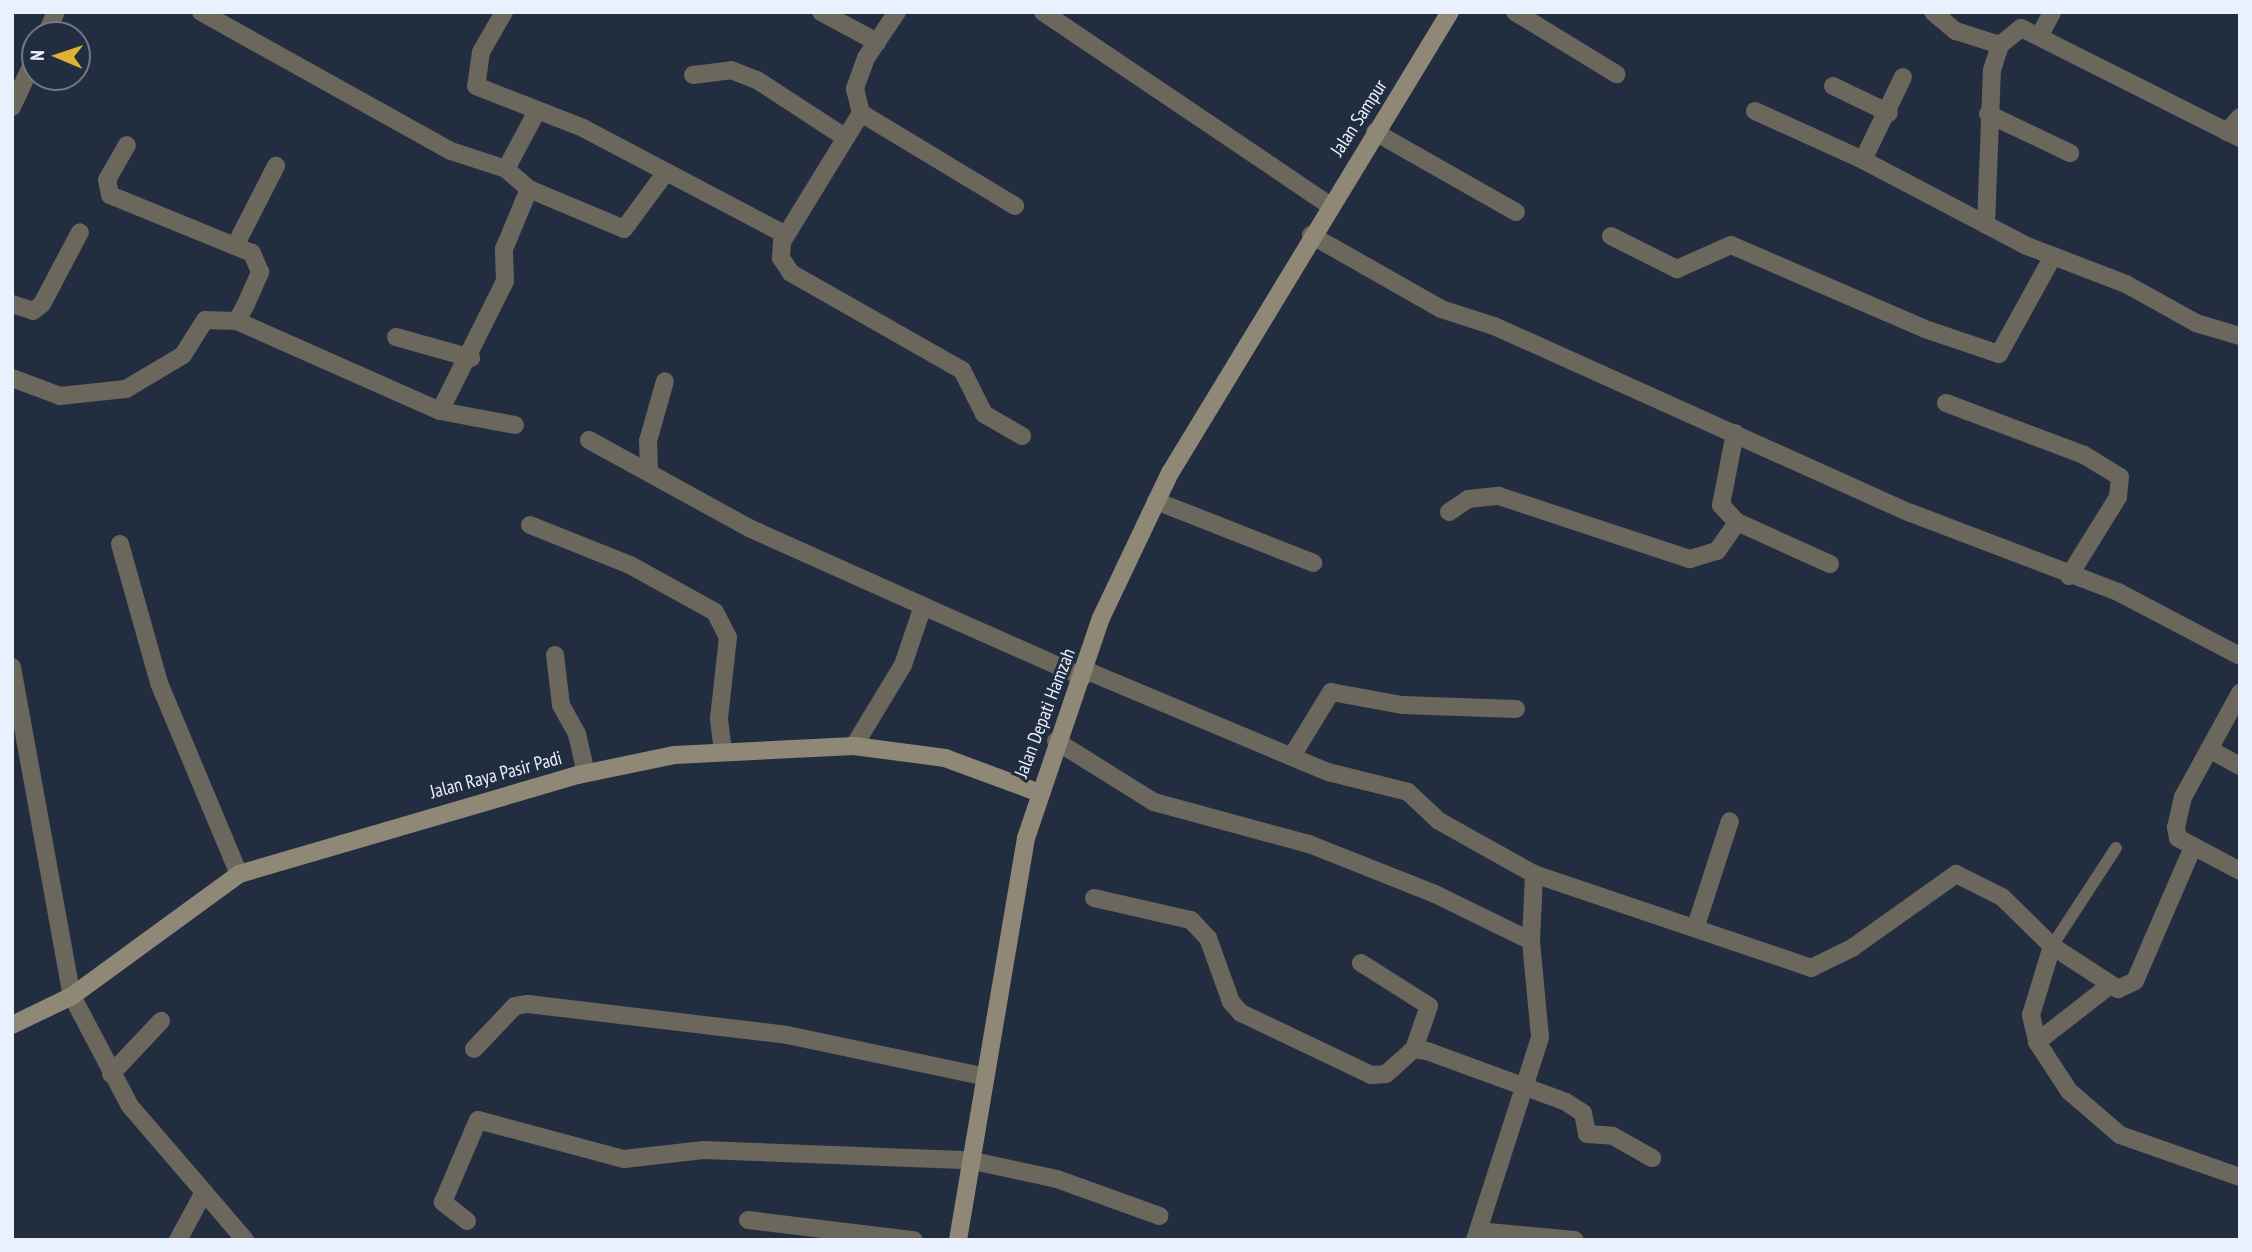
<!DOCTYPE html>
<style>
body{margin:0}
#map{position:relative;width:2252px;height:1252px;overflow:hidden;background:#222d40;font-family:"PT Sans Narrow",sans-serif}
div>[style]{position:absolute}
.lane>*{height:12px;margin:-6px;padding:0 6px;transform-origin:6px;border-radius:6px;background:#6c675d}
.street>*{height:18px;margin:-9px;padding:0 9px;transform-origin:9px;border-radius:9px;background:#6c675d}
.secondary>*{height:18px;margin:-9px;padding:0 9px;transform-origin:9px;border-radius:9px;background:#8f8877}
span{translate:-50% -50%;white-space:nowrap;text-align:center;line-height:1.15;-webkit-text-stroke:6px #222d40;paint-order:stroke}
.street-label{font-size:19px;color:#eaf1fe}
.frame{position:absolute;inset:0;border:14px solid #eaf1fe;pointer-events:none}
.north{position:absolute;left:21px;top:21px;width:70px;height:70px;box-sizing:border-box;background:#222d40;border:2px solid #727b8c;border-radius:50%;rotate:272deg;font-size:19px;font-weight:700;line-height:28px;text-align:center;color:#eaf1fe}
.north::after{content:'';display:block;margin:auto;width:24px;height:32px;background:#ddb133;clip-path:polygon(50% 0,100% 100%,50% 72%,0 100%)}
</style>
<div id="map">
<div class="lane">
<i style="left:2052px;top:946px;width:117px;rotate:-56.9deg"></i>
</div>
<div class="street">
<i style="left:201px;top:12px;width:286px;rotate:29.1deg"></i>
<i style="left:451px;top:151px;width:58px;rotate:18.1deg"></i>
<i style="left:504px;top:12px;width:46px;rotate:119.9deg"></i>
<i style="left:481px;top:52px;width:34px;rotate:98deg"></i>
<i style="left:476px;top:86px;width:115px;rotate:21.4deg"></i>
<i style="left:583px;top:128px;width:229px;rotate:27.8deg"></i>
<i style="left:821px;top:12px;width:64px;rotate:28.2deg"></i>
<i style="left:897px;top:12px;width:55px;rotate:124deg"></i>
<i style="left:866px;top:58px;width:33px;rotate:110deg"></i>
<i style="left:855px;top:89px;width:25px;rotate:76deg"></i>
<i style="left:861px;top:113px;width:151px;rotate:121.5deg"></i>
<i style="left:782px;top:242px;width:16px;rotate:94deg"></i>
<i style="left:781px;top:258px;width:18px;rotate:56deg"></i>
<i style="left:791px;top:273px;width:197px;rotate:29.6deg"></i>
<i style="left:962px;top:370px;width:49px;rotate:63.4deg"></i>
<i style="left:984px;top:414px;width:44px;rotate:30.1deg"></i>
<i style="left:1043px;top:12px;width:345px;rotate:34deg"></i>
<i style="left:1515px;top:12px;width:119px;rotate:31.5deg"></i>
<i style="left:1933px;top:12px;width:30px;rotate:40deg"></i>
<i style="left:1956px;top:31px;width:46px;rotate:17.7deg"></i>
<i style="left:46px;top:35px;width:25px;rotate:-67deg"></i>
<i style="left:2040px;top:35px;width:26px;rotate:-62deg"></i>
<i style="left:693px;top:75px;width:38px;rotate:-7deg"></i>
<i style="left:731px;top:70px;width:28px;rotate:21deg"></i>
<i style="left:757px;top:80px;width:106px;rotate:33.1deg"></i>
<i style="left:1903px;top:77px;width:92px;rotate:115.7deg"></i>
<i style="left:1863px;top:160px;width:185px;rotate:27.7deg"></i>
<i style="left:2027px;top:246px;width:106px;rotate:21deg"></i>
<i style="left:2126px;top:284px;width:80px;rotate:29.1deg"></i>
<i style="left:2196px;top:323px;width:46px;rotate:16.5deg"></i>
<i style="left:1833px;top:86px;width:62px;rotate:25.7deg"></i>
<i style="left:12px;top:107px;width:54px;rotate:-64.9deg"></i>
<i style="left:1755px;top:111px;width:119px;rotate:24.4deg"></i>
<i style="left:861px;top:113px;width:180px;rotate:31.1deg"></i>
<i style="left:1988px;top:114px;width:91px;rotate:25.4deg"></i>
<i style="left:1375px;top:132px;width:162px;rotate:29.6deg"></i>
<i style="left:2227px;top:132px;width:20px;rotate:-49deg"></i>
<i style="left:506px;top:169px;width:30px;rotate:41deg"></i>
<i style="left:529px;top:189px;width:103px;rotate:22.8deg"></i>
<i style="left:624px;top:229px;width:71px;rotate:-53.6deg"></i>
<i style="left:506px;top:169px;width:64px;rotate:-61.8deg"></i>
<i style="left:1986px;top:225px;width:155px;rotate:-87.8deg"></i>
<i style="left:1992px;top:70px;width:26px;rotate:-72deg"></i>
<i style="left:2000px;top:45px;width:27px;rotate:-39deg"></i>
<i style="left:2021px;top:28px;width:245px;rotate:26.7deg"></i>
<i style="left:1311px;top:235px;width:150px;rotate:29.6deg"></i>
<i style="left:1441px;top:309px;width:56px;rotate:17.8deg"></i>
<i style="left:1494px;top:326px;width:457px;rotate:24.2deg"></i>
<i style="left:1911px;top:513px;width:222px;rotate:20.9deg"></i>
<i style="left:2118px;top:592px;width:138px;rotate:27.7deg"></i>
<i style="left:1611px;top:236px;width:74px;rotate:26.6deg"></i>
<i style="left:1677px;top:269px;width:59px;rotate:-24deg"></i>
<i style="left:1731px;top:245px;width:211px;rotate:23.4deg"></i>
<i style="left:1925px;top:329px;width:78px;rotate:18.7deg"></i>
<i style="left:1999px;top:354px;width:112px;rotate:-61.1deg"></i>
<i style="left:235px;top:246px;width:90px;rotate:-62.9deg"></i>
<i style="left:12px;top:304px;width:22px;rotate:18deg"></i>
<i style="left:33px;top:311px;width:11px;rotate:-38deg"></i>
<i style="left:42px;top:304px;width:81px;rotate:-62.2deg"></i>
<i style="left:237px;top:321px;width:222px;rotate:23.9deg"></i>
<i style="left:396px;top:337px;width:78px;rotate:15.6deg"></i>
<i style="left:12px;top:378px;width:51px;rotate:20.6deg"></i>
<i style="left:60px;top:396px;width:66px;rotate:-6.1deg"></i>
<i style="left:126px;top:389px;width:66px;rotate:-30.8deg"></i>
<i style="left:183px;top:355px;width:41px;rotate:-57.8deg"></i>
<i style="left:205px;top:320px;width:32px;rotate:2deg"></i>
<i style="left:237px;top:321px;width:19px;rotate:-62deg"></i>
<i style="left:246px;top:304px;width:35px;rotate:-66deg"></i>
<i style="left:260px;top:272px;width:21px;rotate:-113deg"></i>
<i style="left:252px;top:253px;width:153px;rotate:-157.8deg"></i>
<i style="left:110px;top:195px;width:15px;rotate:-101deg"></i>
<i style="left:107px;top:180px;width:40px;rotate:-60.3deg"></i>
<i style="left:1946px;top:403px;width:147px;rotate:20.6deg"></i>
<i style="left:2084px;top:455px;width:42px;rotate:31.4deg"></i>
<i style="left:2120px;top:477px;width:20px;rotate:96deg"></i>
<i style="left:2118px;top:497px;width:93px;rotate:121.8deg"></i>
<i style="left:515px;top:425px;width:76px;rotate:-169.4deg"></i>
<i style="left:440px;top:411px;width:145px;rotate:-63.4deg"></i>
<i style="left:505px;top:281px;width:32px;rotate:-92deg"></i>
<i style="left:504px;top:249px;width:65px;rotate:-67.4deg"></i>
<i style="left:1735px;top:433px;width:73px;rotate:101deg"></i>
<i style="left:1721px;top:505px;width:23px;rotate:47deg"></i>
<i style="left:1737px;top:522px;width:102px;rotate:24.3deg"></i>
<i style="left:589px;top:440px;width:183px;rotate:28.8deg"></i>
<i style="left:749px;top:528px;width:191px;rotate:24.1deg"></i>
<i style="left:923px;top:606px;width:62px;rotate:108.7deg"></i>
<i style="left:903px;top:665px;width:95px;rotate:121.2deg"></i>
<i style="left:649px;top:468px;width:27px;rotate:-92deg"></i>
<i style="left:648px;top:441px;width:62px;rotate:-74.2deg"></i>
<i style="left:1156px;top:501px;width:169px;rotate:21.5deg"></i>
<i style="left:1449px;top:512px;width:23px;rotate:-34deg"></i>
<i style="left:1468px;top:499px;width:31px;rotate:-6deg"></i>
<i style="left:1499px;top:496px;width:201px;rotate:18.3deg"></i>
<i style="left:1690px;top:559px;width:28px;rotate:-17deg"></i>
<i style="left:1717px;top:551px;width:35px;rotate:-55deg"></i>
<i style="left:530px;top:525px;width:108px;rotate:21.8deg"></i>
<i style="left:630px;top:565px;width:97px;rotate:28.9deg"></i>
<i style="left:715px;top:612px;width:28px;rotate:63deg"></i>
<i style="left:728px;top:637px;width:82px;rotate:96.3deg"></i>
<i style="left:719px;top:719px;width:33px;rotate:83deg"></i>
<i style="left:120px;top:544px;width:144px;rotate:74.3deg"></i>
<i style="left:159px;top:683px;width:207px;rotate:67.3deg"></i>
<i style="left:923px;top:606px;width:175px;rotate:23.9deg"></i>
<i style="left:555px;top:655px;width:50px;rotate:83.2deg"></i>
<i style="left:561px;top:705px;width:33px;rotate:61deg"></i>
<i style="left:577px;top:734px;width:40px;rotate:77deg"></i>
<i style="left:12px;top:667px;width:334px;rotate:79.7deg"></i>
<i style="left:72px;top:996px;width:124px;rotate:62.2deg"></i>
<i style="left:130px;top:1106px;width:113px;rotate:49.3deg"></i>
<i style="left:204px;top:1192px;width:55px;rotate:118.4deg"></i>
<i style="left:1085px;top:670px;width:264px;rotate:22.8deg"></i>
<i style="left:1328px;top:772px;width:82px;rotate:14deg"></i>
<i style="left:1408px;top:792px;width:42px;rotate:43.1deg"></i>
<i style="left:1439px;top:821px;width:109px;rotate:29.2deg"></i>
<i style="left:2240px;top:693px;width:119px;rotate:118.7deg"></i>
<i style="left:2183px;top:797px;width:31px;rotate:103deg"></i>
<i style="left:2176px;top:827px;width:11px;rotate:80deg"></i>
<i style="left:2178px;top:838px;width:70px;rotate:28deg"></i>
<i style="left:1056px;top:741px;width:115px;rotate:31.9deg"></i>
<i style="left:1154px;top:802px;width:161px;rotate:15.2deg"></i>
<i style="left:1309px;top:844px;width:136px;rotate:21.6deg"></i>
<i style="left:1435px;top:894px;width:107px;rotate:26.1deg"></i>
<i style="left:2209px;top:749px;width:35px;rotate:29deg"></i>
<i style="left:1292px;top:756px;width:75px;rotate:-58.6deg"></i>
<i style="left:1331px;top:692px;width:72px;rotate:10.4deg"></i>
<i style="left:1402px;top:705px;width:114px;rotate:2deg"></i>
<i style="left:1094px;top:898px;width:99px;rotate:12.8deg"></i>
<i style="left:1191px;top:920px;width:25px;rotate:47deg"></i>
<i style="left:1208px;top:938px;width:68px;rotate:70.2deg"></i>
<i style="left:1231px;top:1002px;width:15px;rotate:48deg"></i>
<i style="left:1241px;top:1013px;width:144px;rotate:25.5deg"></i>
<i style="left:1371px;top:1075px;width:15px;rotate:-4deg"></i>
<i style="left:1386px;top:1074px;width:38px;rotate:-42deg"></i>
<i style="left:1414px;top:1049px;width:13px;rotate:9deg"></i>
<i style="left:1427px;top:1051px;width:148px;rotate:20.1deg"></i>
<i style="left:1566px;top:1102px;width:20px;rotate:33deg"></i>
<i style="left:1583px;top:1113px;width:21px;rotate:79deg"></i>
<i style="left:1587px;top:1134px;width:26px;rotate:4deg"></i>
<i style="left:1613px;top:1136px;width:45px;rotate:29.4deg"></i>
<i style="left:1696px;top:926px;width:110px;rotate:-72.1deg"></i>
<i style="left:2052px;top:946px;width:72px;rotate:106.9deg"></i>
<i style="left:2031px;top:1015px;width:28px;rotate:77deg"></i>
<i style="left:2037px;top:1042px;width:59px;rotate:56.9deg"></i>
<i style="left:2069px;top:1091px;width:67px;rotate:40.8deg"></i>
<i style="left:2120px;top:1135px;width:127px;rotate:19.3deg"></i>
<i style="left:1361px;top:963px;width:80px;rotate:32.3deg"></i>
<i style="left:1429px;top:1006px;width:46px;rotate:109.2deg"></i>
<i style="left:2037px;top:1042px;width:91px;rotate:-37.9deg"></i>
<i style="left:474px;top:1049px;width:59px;rotate:-46.4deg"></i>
<i style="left:515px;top:1006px;width:13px;rotate:-9deg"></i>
<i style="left:528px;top:1004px;width:261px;rotate:6.8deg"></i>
<i style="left:787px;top:1035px;width:199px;rotate:11.9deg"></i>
<i style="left:111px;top:1074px;width:73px;rotate:-46.7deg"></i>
<i style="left:204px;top:1192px;width:63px;rotate:49.5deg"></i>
<i style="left:748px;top:1220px;width:167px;rotate:6.9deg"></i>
<i style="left:467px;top:1221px;width:31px;rotate:-142deg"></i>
<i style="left:443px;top:1202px;width:89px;rotate:-66.9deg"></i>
<i style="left:478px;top:1120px;width:151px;rotate:15deg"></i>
<i style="left:624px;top:1159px;width:80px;rotate:-6.5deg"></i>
<i style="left:703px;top:1150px;width:266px;rotate:2.2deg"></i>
<i style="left:969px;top:1160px;width:90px;rotate:12.2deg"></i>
<i style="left:1057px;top:1179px;width:109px;rotate:19.8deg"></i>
<i style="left:1478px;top:1231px;width:97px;rotate:5.3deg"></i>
<i style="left:1475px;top:1240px;width:213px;rotate:-72.2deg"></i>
<i style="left:1540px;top:1037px;width:96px;rotate:-95.4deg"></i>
<i style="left:1531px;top:941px;width:67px;rotate:-87.4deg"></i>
<i style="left:1534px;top:874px;width:293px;rotate:18.7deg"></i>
<i style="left:1811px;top:968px;width:46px;rotate:-26deg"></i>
<i style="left:1852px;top:948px;width:128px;rotate:-35.4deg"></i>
<i style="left:1956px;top:874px;width:51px;rotate:26.6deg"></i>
<i style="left:2002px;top:897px;width:70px;rotate:44.4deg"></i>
<i style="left:2052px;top:946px;width:79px;rotate:33.1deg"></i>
<i style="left:2118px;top:989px;width:19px;rotate:-25deg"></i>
<i style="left:2135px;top:981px;width:146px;rotate:-66.6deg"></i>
</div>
<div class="secondary">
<i style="left:12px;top:1025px;width:67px;rotate:-25.8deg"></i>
<i style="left:72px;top:996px;width:207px;rotate:-36.1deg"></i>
<i style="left:239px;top:874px;width:353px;rotate:-16.3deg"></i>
<i style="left:578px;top:775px;width:99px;rotate:-11.7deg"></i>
<i style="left:675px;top:755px;width:179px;rotate:-2.9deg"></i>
<i style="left:854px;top:746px;width:92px;rotate:7.5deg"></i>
<i style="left:945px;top:758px;width:98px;rotate:20.3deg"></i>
<i style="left:958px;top:1240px;width:408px;rotate:-80.4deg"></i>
<i style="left:1026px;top:838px;width:232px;rotate:-71.2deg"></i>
<i style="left:1101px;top:618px;width:161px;rotate:-64.6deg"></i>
<i style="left:1170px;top:473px;width:539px;rotate:-58.73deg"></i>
</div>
<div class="street-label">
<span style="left:1359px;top:118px;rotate:-57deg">Jalan Sampur</span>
<span style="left:1045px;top:713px;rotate:-69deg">Jalan Depati Hamzah</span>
<span style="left:496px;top:775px;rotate:-15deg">Jalan Raya Pasir Padi</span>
</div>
<div class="frame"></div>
<div class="north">N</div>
</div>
